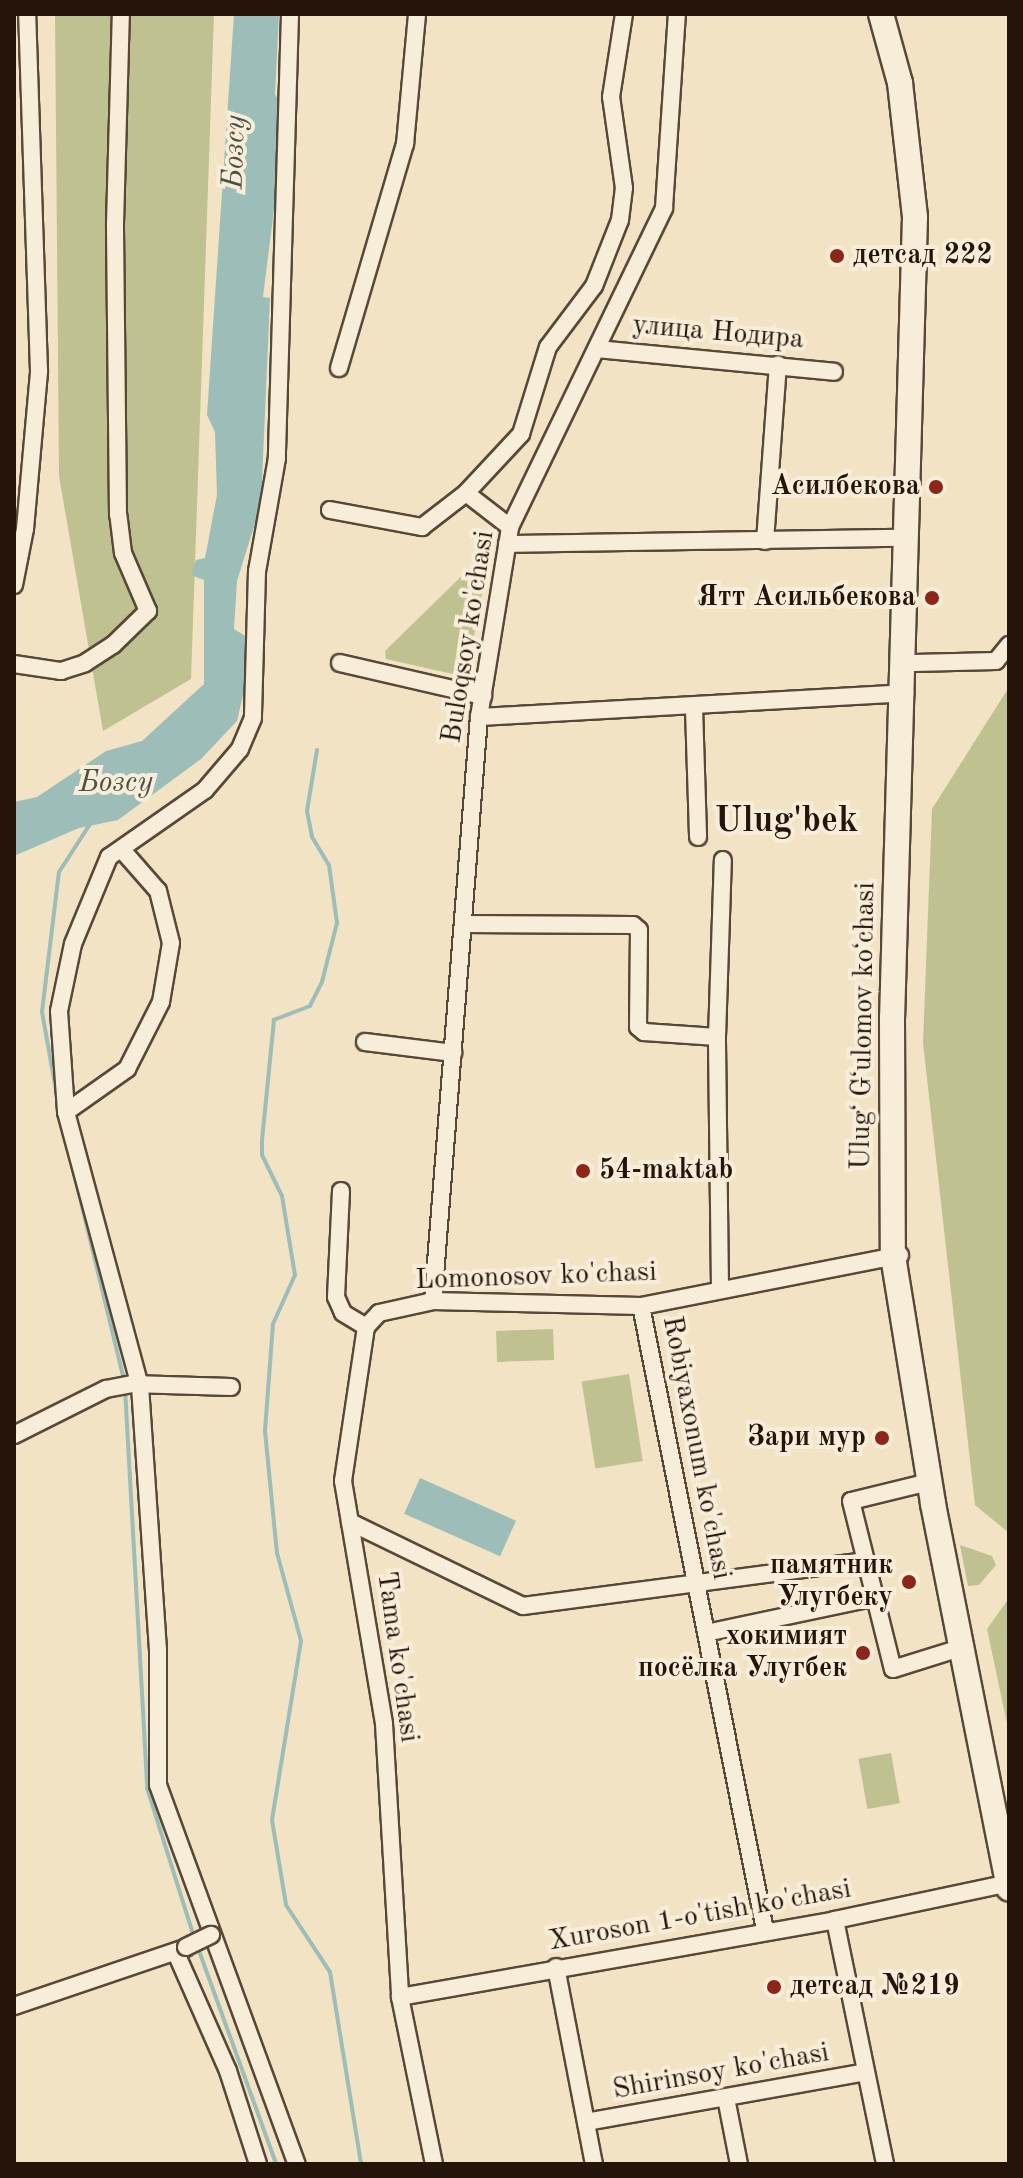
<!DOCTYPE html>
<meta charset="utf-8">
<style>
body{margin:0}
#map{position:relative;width:1023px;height:2178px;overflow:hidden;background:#f2e3c4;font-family:"Old Standard TT",serif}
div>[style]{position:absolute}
.green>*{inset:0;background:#bfc290;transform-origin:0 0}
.water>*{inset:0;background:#9cbdb8;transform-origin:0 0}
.stream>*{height:4px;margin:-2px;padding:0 2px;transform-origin:2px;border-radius:2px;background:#9cbdb8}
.roads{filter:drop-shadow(2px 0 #584838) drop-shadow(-2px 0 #584838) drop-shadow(0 2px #584838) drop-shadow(0 -2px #584838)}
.minor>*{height:16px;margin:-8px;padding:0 8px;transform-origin:8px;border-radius:8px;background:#f7edd9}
.secondary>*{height:24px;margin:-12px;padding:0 12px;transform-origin:12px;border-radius:12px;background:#f7edd9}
.bridges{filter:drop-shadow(2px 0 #584838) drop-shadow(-2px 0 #584838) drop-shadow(0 2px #584838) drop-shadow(0 -2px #584838)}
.minor-bridge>*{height:16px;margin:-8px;padding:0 8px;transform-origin:8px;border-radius:8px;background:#f7edd9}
.dots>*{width:22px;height:22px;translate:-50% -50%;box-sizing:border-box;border:4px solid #f7edd9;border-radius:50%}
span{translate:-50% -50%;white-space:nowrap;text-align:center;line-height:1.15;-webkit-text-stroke:8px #f7edd9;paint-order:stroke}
.poi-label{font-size:28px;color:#241409;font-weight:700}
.left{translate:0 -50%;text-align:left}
.right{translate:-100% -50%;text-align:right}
.street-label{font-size:28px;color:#241409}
.water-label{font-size:30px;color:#4e4f46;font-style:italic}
.district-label{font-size:36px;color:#241409;font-weight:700}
.frame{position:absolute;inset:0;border:16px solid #241409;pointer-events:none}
</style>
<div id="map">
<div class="green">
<i style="clip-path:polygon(55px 14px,214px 14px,191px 679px,103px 731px,59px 476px)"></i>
<i style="clip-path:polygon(481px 557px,488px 563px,466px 677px,386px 659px,385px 651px)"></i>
<i style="clip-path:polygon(1009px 687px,1009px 1533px,975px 1505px,923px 1043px,932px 809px)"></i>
<i style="left:553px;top:1329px;width:31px;height:57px;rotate:88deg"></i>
<i style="left:629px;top:1374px;width:88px;height:48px;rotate:81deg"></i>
<i style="clip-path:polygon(960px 1545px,992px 1556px,996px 1565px,979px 1585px,968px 1586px)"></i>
<i style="clip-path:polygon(1009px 1598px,1009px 1733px,987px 1629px)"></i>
<i style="left:891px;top:1753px;width:51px;height:33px;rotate:80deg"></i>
</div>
<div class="water">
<i style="clip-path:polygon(234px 14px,279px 14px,275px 94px,281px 107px,281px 154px,263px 297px,270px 298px,261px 504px,237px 581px,234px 629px,247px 637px,248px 674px,237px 721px,201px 759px,118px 820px,79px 828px,14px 856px,14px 802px,37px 797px,106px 751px,142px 741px,204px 684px,204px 580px,191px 575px,196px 560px,205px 558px,217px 495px,215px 432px,207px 415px)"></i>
<i style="left:420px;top:1478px;width:105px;height:39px;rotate:24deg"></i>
</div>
<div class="stream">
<i style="left:317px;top:750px;width:62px;rotate:99.3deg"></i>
<i style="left:307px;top:811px;width:26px;rotate:79deg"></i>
<i style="left:312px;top:837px;width:33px;rotate:59deg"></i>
<i style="left:329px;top:865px;width:59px;rotate:82.1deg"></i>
<i style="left:337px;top:923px;width:61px;rotate:104.3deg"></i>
<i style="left:322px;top:982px;width:27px;rotate:117deg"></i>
<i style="left:310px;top:1006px;width:39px;rotate:159deg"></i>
<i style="left:274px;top:1020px;width:121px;rotate:95.7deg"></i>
<i style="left:262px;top:1140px;width:15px;rotate:90deg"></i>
<i style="left:262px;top:1155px;width:46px;rotate:64deg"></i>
<i style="left:282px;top:1196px;width:80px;rotate:80.7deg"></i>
<i style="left:295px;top:1275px;width:54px;rotate:114.2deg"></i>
<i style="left:273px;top:1324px;width:107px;rotate:94.3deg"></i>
<i style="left:265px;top:1431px;width:123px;rotate:84.4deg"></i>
<i style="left:277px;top:1553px;width:91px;rotate:74.7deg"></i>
<i style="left:301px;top:1641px;width:181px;rotate:99.2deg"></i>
<i style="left:272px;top:1820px;width:86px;rotate:80.6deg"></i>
<i style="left:286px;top:1905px;width:80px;rotate:56.7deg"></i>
<i style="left:330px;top:1972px;width:194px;rotate:80.8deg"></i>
<i style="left:57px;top:1096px;width:85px;rotate:-100.1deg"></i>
<i style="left:42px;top:1012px;width:141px;rotate:-83.1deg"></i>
<i style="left:59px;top:872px;width:57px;rotate:-57.1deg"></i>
<i style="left:65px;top:1136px;width:251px;rotate:76.4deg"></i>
<i style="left:125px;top:1389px;width:400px;rotate:86.8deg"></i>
<i style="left:147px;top:1788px;width:159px;rotate:72.5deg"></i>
<i style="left:198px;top:1948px;width:230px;rotate:70.1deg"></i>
</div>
<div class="roads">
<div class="minor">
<i style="left:290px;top:14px;width:444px;rotate:91.7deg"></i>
<i style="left:277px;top:458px;width:115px;rotate:100deg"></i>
<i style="left:257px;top:571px;width:147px;rotate:91.6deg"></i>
<i style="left:253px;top:718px;width:34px;rotate:113deg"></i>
<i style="left:240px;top:749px;width:54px;rotate:130.5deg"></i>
<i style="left:205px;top:790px;width:117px;rotate:145.1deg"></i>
<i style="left:109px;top:857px;width:94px;rotate:112.5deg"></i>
<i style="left:73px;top:944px;width:68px;rotate:101.8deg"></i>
<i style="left:59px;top:1011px;width:101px;rotate:86deg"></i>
<i style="left:66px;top:1112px;width:284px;rotate:74.9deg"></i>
<i style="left:140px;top:1386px;width:265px;rotate:86.1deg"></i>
<i style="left:158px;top:1650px;width:135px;rotate:90deg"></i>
<i style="left:158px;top:1785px;width:404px;rotate:69.9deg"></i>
<i style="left:597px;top:349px;width:238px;rotate:5.5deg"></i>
<i style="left:339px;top:368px;width:234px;rotate:-73.6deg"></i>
<i style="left:405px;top:144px;width:131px;rotate:-84.7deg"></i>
<i style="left:466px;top:493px;width:56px;rotate:37.7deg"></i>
<i style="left:330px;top:510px;width:94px;rotate:10.5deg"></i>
<i style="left:422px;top:527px;width:56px;rotate:-37.7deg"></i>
<i style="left:466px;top:493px;width:81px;rotate:-47deg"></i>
<i style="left:521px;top:434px;width:91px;rotate:-72.8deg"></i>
<i style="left:548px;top:347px;width:76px;rotate:-53deg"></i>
<i style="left:594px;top:286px;width:71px;rotate:-68.5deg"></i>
<i style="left:620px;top:220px;width:32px;rotate:-83deg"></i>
<i style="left:624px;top:188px;width:92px;rotate:-98.1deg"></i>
<i style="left:611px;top:97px;width:84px;rotate:-81.1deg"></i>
<i style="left:765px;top:541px;width:177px;rotate:-85.8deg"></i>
<i style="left:507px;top:544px;width:401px;rotate:-0.9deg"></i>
<i style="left:14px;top:585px;width:57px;rotate:-78.9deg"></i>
<i style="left:25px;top:529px;width:159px;rotate:-84.9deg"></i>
<i style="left:39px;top:371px;width:357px;rotate:-91.9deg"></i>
<i style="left:340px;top:663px;width:147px;rotate:13deg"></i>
<i style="left:914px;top:663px;width:82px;rotate:-1.4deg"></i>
<i style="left:996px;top:661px;width:21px;rotate:-51deg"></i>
<i style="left:14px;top:664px;width:48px;rotate:8.5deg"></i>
<i style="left:61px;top:671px;width:25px;rotate:-18deg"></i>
<i style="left:85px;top:663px;width:33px;rotate:-33deg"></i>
<i style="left:113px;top:645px;width:49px;rotate:-44.2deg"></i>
<i style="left:148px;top:611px;width:63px;rotate:-113.3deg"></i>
<i style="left:123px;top:553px;width:38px;rotate:-97deg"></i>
<i style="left:118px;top:515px;width:291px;rotate:-90.6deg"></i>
<i style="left:115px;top:224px;width:210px;rotate:-88.4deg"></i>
<i style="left:694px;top:708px;width:129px;rotate:88.2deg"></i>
<i style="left:479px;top:717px;width:427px;rotate:-3.2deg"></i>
<i style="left:463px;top:924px;width:170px;rotate:0.3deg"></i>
<i style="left:633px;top:925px;width:8px;rotate:40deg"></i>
<i style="left:639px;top:930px;width:97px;rotate:90.6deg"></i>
<i style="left:638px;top:1027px;width:8px;rotate:40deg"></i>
<i style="left:644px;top:1032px;width:73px;rotate:3.9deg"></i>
<i style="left:365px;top:1042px;width:89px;rotate:7.1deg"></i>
<i style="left:66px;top:1112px;width:75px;rotate:-35.2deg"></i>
<i style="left:127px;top:1069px;width:75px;rotate:-63.1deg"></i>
<i style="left:161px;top:1002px;width:60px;rotate:-80.4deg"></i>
<i style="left:171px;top:943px;width:54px;rotate:-104deg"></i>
<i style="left:158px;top:891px;width:53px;rotate:-131.2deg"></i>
<i style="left:341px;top:1191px;width:106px;rotate:92.7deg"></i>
<i style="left:336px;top:1297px;width:17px;rotate:66deg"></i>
<i style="left:343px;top:1313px;width:27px;rotate:31deg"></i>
<i style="left:720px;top:1288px;width:251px;rotate:-90.7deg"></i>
<i style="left:717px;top:1037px;width:177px;rotate:-88.1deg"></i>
<i style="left:433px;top:1301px;width:586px;rotate:-85.5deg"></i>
<i style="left:479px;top:717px;width:193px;rotate:-80.7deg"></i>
<i style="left:510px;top:527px;width:354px;rotate:-64.2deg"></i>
<i style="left:664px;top:208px;width:194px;rotate:-86.2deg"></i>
<i style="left:641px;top:1306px;width:636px;rotate:78.76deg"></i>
<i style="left:366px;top:1327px;width:156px;rotate:98.5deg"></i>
<i style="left:343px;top:1481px;width:246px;rotate:80.4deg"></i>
<i style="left:384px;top:1724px;width:273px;rotate:86.6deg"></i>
<i style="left:400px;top:1997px;width:170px;rotate:78.5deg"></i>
<i style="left:366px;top:1327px;width:19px;rotate:-47deg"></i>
<i style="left:379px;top:1313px;width:55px;rotate:-12.5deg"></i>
<i style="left:433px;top:1301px;width:208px;rotate:1.4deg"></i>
<i style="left:641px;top:1306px;width:264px;rotate:-11.1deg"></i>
<i style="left:14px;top:1435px;width:103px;rotate:-26.6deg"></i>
<i style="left:106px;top:1389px;width:26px;rotate:-11deg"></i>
<i style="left:132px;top:1384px;width:99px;rotate:1.7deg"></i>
<i style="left:929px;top:1482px;width:80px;rotate:166.3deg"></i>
<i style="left:851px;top:1501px;width:173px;rotate:76deg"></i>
<i style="left:893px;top:1669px;width:70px;rotate:-17.4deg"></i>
<i style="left:350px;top:1522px;width:192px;rotate:25.9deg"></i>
<i style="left:523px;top:1606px;width:344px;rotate:-7.5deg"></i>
<i style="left:706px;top:1633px;width:170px;rotate:-11.9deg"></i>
<i style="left:835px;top:1920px;width:249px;rotate:78.4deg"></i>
<i style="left:176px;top:1953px;width:129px;rotate:66.2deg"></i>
<i style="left:228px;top:2071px;width:98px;rotate:72.1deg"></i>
<i style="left:556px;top:1967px;width:201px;rotate:79.1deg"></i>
<i style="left:400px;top:1997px;width:442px;rotate:-10deg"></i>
<i style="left:835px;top:1920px;width:178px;rotate:-12deg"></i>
<i style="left:14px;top:2006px;width:181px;rotate:-18.7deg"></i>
<i style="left:726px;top:2098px;width:67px;rotate:78.9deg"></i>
<i style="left:586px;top:2122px;width:284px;rotate:-10.1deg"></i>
</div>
<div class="secondary">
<i style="left:881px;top:14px;width:72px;rotate:74.6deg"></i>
<i style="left:900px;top:83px;width:135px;rotate:83.6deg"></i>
<i style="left:915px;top:217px;width:801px;rotate:91.64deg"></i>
<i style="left:892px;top:1018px;width:238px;rotate:89.8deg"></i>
<i style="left:893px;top:1256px;width:251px;rotate:80.8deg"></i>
<i style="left:933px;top:1504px;width:392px;rotate:78.8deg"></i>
</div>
</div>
<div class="bridges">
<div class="minor-bridge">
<i style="left:186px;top:1947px;width:28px;rotate:-26deg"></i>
</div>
</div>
<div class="dots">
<i style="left:837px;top:256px;background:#8f2418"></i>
<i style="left:936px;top:487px;background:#8f2418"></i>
<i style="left:932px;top:598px;background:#8f2418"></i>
<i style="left:583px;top:1171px;background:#8f2418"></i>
<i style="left:882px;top:1438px;background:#8f2418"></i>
<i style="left:909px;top:1582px;background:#8f2418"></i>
<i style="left:863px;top:1653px;background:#8f2418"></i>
<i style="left:774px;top:1987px;background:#8f2418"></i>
</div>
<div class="poi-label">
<span class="left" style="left:853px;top:256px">детсад 222</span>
<span class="right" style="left:920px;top:487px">Асилбекова</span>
<span class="right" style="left:916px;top:598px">Ятт Асильбекова</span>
<span class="left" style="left:599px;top:1171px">54-maktab</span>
<span class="right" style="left:866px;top:1438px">Зари мур</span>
<span class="right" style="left:893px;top:1582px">памятник<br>Улугбеку</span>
<span class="right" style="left:847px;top:1653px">хокимият<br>посёлка Улугбек</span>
<span class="left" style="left:790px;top:1987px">детсад №219</span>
</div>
<div class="street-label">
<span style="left:718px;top:333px;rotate:5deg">улица Нодира</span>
<span style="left:469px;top:637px;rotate:-81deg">Buloqsoy ko'chasi</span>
<span style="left:864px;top:1026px;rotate:-89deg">Ulugʻ Gʻulomov koʻchasi</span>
<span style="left:536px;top:1277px;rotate:-2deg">Lomonosov ko'chasi</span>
<span style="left:696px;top:1448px;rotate:79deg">Robiyaxonum ko'chasi</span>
<span style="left:397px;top:1657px;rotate:82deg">Tama ko'chasi</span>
<span style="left:700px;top:1916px;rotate:-10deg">Хuroson 1-o'tish ko'chasi</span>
<span style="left:721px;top:2072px;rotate:-10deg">Shirinsoy ko'chasi</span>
</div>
<div class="water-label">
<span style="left:235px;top:152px;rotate:-88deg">Бозсу</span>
<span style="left:116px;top:783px">Бозсу</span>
</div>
<div class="district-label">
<span style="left:786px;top:823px">Ulug'bek</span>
</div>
<div class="frame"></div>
</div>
